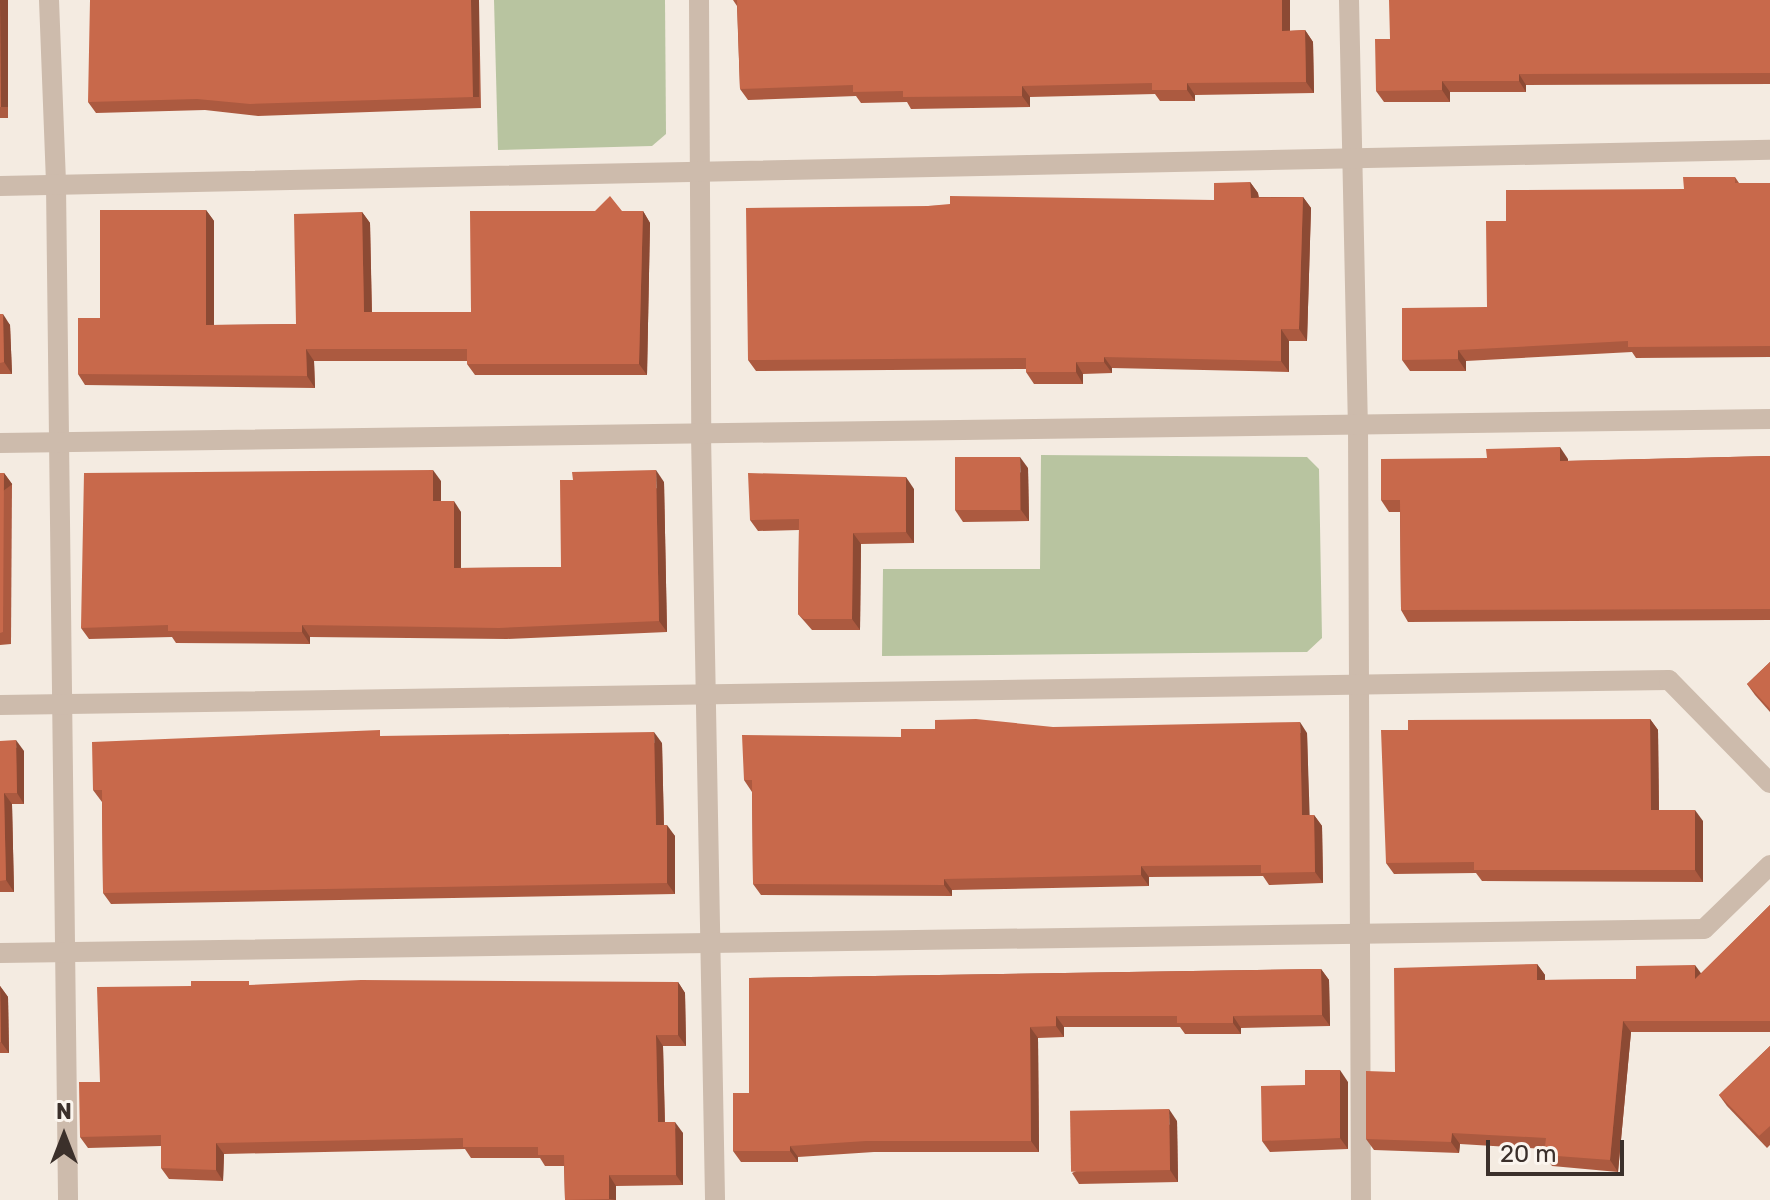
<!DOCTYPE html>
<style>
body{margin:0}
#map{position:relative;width:1770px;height:1200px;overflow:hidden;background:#f4ebe1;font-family:Rubik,sans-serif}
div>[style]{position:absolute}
.green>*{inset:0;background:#b8c4a0}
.minor>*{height:20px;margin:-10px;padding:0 10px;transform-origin:10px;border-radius:10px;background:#cdbbac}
.wall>*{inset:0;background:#ac5a40;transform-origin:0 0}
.shaded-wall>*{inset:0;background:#8c4a34;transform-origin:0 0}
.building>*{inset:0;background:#c8694b;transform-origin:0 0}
span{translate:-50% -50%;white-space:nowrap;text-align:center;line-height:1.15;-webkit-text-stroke:6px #fbf5ee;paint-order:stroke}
.north{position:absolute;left:24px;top:1096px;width:80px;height:80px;-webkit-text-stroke:6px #fbf5ee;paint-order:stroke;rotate:0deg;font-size:22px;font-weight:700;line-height:32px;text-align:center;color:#3b302b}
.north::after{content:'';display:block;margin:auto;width:28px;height:36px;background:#3b302b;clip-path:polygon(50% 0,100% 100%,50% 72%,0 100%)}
.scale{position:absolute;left:1486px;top:1140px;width:138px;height:36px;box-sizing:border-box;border:4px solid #3b302b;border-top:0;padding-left:10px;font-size:24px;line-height:28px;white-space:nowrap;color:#3b302b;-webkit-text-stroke:6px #fbf5ee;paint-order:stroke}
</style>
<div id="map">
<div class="green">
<i style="clip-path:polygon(494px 0,665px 0,666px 134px,652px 146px,498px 150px)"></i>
<i style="clip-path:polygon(1041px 455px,1307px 457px,1319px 469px,1322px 638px,1307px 652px,882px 656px,883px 569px,1040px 569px)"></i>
</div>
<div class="minor">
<i style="left:49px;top:0;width:185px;rotate:87.8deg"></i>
<i style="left:56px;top:185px;width:1015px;rotate:89.32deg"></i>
<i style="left:699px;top:0;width:434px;rotate:89.7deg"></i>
<i style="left:701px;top:434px;width:766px;rotate:88.95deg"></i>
<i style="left:1349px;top:0;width:425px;rotate:88.8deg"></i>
<i style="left:1358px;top:425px;width:775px;rotate:89.78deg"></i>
<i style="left:0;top:186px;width:1770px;rotate:-1.17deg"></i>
<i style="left:0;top:443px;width:1770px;rotate:-0.78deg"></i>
<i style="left:0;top:705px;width:1669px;rotate:-0.86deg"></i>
<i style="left:1669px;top:680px;width:144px;rotate:45.6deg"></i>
<i style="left:0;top:953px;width:1704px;rotate:-0.81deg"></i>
<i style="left:1704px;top:929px;width:92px;rotate:-44.1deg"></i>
</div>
<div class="wall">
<i style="left:0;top:0;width:8px;height:118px"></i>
<i style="clip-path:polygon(479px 0,481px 108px,258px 116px,205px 110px,96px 113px,88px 102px)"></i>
<i style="clip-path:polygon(733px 0,1290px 0,1290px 31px,1305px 30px,1313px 42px,1314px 93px,1195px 95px,1195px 101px,1160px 101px,1155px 94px,1030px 97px,1030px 107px,911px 109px,907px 102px,861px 103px,856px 96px,748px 100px,740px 89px,737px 6px)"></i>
<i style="clip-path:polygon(1770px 0,1770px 84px,1526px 85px,1526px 92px,1450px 92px,1450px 102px,1384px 102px,1376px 91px,1390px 39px)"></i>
<i style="clip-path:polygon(1735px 177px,1739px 183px,1770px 183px,1770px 357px,1636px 358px,1632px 352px,1466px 361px,1466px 371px,1410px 371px,1402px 360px,1487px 307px,1506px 221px,1684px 189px)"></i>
<i style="clip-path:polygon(1250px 182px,1258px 193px,1259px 197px,1303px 197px,1311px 208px,1307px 341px,1289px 341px,1289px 372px,1112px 368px,1112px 373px,1083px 374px,1083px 384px,1034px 384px,1026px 372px,1026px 369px,756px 371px,748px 360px,928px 206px,1214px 200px)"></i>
<i style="clip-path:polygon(206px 210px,214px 221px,214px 325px,296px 324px,362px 212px,370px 223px,372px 312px,471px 312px,622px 211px,643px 211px,650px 223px,647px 375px,475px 375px,467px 364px,467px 361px,314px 361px,315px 388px,85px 385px,78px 374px,100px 318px)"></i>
<i style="clip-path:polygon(0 314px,10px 325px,12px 374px,0 374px)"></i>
<i style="clip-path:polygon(1770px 456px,1770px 620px,1408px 622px,1401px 610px,1400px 512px,1389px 512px,1381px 500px,1568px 459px,1568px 461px)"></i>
<i style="clip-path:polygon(1028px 468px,1029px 521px,963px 522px,955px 510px)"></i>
<i style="clip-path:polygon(0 473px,4px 473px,12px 484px,11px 644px,0 645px)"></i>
<i style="clip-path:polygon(441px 481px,441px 501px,461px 512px,461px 568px,561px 567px,664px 482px,667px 632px,507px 639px,310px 637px,310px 644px,176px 643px,172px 637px,89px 639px,81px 628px)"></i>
<i style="clip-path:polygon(914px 489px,914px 543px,861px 544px,860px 630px,812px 630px,798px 614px,799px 530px,758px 531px,750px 520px)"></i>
<i style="clip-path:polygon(1770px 662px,1770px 712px,1755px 695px,1747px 684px)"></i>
<i style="clip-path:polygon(1650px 719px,1658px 730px,1659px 810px,1703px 821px,1703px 882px,1482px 881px,1476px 873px,1394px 874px,1386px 863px,1408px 730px)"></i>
<i style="clip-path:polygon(1053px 727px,1307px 733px,1309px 815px,1314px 815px,1322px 826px,1323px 883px,1269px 885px,1263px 876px,1149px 877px,1149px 886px,952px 890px,952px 896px,761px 895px,753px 884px,752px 792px,744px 780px,901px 737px,935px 729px)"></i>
<i style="clip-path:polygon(383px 736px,662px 743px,664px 825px,675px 836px,675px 894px,111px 904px,103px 893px,102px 802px,93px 790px)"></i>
<i style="clip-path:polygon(0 741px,24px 751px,24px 804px,12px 804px,14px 892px,0 892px)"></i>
<i style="clip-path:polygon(1770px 905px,1770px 1032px,1631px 1032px,1618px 1172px,1552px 1166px,1544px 1155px,1545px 1149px,1460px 1144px,1459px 1153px,1374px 1150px,1366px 1139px,1395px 1072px,1537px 964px,1545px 975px,1545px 980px,1636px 979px,1701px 974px)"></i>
<i style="clip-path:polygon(1321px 969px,1329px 980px,1330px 1026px,1241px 1028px,1241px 1034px,1185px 1034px,1180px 1027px,1064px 1027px,1064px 1037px,1038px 1038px,1039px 1152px,874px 1152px,798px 1157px,798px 1162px,741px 1162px,733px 1151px,749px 1093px,749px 978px)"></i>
<i style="clip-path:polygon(678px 982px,685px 993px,686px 1046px,663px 1046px,665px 1122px,683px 1133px,683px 1185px,616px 1186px,616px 1200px,565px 1200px,564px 1166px,545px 1166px,540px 1158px,471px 1158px,465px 1149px,224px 1154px,223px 1181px,169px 1179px,161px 1168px,161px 1146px,88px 1148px,80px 1137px,100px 1082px,252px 985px)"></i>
<i style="clip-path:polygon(0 986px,8px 997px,9px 1053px,0 1053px)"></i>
<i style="clip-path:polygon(1770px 1046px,1770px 1145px,1767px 1148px,1727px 1106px,1719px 1095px)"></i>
<i style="clip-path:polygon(1348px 1082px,1348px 1149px,1270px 1152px,1262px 1141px,1305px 1085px)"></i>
<i style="clip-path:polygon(1177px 1121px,1178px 1182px,1079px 1184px,1072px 1173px)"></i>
</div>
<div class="shaded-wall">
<i style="left:0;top:0;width:8px;height:107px"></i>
<i style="left:471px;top:0;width:8px;height:97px"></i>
<i style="clip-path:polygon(1282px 0,1290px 0,1290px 42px,1282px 31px)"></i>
<i style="clip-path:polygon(1305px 30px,1313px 42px,1314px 93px,1306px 82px)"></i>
<i style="clip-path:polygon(1519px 74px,1526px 85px,1526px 92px,1519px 81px)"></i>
<i style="clip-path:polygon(1442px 81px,1450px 92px,1450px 102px,1442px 90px)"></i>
<i style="clip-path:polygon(1187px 83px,1195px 95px,1195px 101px,1187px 90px)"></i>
<i style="clip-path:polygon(1022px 86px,1030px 97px,1030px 107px,1022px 96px)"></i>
<i style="clip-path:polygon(1250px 182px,1258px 193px,1259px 209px,1251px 198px)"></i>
<i style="clip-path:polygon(1303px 197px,1311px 208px,1307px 341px,1299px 329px)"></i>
<i style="clip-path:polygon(206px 210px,214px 221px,214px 337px,206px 325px)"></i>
<i style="clip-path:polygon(643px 211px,650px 223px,647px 375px,639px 364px)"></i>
<i style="clip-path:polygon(362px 212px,370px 223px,372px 324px,364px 312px)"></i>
<i style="clip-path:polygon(3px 314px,10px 325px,12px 374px,4px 362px)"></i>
<i style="clip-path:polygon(1281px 329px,1289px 341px,1289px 372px,1281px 361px)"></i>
<i style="clip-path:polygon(306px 349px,314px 361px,315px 388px,307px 376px)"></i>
<i style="clip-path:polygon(1458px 350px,1466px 361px,1466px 371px,1458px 359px)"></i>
<i style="clip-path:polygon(1104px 357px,1112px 368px,1112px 373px,1104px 362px)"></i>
<i style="clip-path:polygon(1076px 362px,1083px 374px,1083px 384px,1076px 372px)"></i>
<i style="clip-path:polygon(1560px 447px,1568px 459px,1568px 472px,1560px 461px)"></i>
<i style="clip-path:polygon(1020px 457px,1028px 468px,1029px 521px,1021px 510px)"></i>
<i style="clip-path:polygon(433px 470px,441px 481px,441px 512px,433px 501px)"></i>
<i style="clip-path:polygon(656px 470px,664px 482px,667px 632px,659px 621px)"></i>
<i style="left:4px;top:473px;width:14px;height:159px;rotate:54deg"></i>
<i style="clip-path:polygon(906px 477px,914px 489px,914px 543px,906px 532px)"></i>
<i style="clip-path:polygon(454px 501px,461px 512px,461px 579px,454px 568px)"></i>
<i style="clip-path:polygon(853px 533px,861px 544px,860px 630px,852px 619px)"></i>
<i style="clip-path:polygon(302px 625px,310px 637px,310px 644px,302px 632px)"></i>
<i style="clip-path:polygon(1650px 719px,1658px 730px,1659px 821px,1651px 810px)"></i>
<i style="clip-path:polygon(1300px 722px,1307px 733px,1310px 826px,1302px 815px)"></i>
<i style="clip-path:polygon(654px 732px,662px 743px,664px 836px,656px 825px)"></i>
<i style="clip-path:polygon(16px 740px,24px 751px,24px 804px,17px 793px)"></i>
<i style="clip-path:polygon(4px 793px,12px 804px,14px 892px,6px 880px)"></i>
<i style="clip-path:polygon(1695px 810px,1703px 821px,1703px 882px,1695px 870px)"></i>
<i style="clip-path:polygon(1314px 815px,1322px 826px,1323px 883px,1315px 872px)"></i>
<i style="clip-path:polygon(667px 825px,675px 836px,675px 894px,667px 883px)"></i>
<i style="clip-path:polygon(1141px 866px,1149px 877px,1149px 886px,1141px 875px)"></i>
<i style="clip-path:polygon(944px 879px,952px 890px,952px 896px,944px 885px)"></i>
<i style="clip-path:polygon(1537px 964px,1545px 975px,1545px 991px,1537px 980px)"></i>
<i style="clip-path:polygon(1695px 965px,1703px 976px,1695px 979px)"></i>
<i style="clip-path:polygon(1321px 969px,1329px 980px,1330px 1026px,1322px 1015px)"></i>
<i style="clip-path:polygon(678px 982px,685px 993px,686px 1046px,678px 1035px)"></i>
<i style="clip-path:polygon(0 986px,8px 997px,9px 1053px,1px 1042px)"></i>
<i style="clip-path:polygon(1056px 1016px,1064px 1027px,1064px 1037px,1056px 1026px)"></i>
<i style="clip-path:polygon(1233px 1016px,1241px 1028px,1241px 1034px,1233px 1023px)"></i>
<i style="clip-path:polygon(1623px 1021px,1631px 1032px,1618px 1172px,1610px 1160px)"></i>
<i style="clip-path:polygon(1030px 1027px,1038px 1038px,1039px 1152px,1031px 1141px)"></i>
<i style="clip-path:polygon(656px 1035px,663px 1046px,665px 1133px,658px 1122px)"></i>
<i style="clip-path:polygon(1340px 1070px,1348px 1082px,1348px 1149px,1340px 1138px)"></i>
<i style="clip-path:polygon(1169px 1109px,1177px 1121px,1178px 1182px,1170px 1170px)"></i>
<i style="clip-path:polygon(675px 1122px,683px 1133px,683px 1185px,676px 1175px)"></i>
<i style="clip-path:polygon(1452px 1133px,1460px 1144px,1459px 1153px,1451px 1142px)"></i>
<i style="clip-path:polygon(216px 1143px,224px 1154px,223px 1181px,216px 1170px)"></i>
<i style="clip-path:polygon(790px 1146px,798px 1157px,798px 1162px,790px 1151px)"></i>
<i style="clip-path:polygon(609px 1175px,616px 1186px,616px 1200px,609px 1199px)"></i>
</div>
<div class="building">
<i style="clip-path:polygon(0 0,1px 107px,0 107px)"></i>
<i style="clip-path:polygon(90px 0,471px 0,473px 97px,250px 104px,197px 99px,88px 102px)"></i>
<i style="clip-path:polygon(737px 0,1282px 0,1282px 31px,1305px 30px,1306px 82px,1187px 83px,1187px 90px,1152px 90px,1152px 83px,1022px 86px,1022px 96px,903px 97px,903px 91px,853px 92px,853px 85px,740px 89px)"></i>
<i style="clip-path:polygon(1389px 0,1770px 0,1770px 73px,1519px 74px,1519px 81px,1442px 81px,1442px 90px,1376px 91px,1375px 39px,1390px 39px)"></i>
<i style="clip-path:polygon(1683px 177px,1735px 177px,1735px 183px,1770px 183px,1770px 346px,1628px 347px,1628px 341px,1458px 350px,1458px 359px,1402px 360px,1402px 308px,1487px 307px,1486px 221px,1506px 221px,1506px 190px,1684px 189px)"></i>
<i style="clip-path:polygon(1250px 182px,1251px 198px,1303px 197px,1299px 329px,1281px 329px,1281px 361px,1104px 357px,1104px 362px,1076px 362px,1076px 372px,1026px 372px,1026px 358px,748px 360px,746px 208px,928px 206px,950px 204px,950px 196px,1214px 200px,1214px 183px)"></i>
<i style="clip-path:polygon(610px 196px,622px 211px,643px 211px,639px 364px,467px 364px,467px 349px,306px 349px,307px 376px,78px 374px,78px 318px,100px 318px,100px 210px,206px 210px,206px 325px,296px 324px,294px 214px,362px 212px,364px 312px,471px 312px,470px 211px,595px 211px)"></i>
<i style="clip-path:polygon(0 314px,3px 314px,4px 362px,0 363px)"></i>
<i style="clip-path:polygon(1560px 447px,1560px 461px,1770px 456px,1770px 609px,1401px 610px,1400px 500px,1381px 500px,1381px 459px,1487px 458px,1486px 449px)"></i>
<i style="left:955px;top:457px;width:65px;height:53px"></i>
<i style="clip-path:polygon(433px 470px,433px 501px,454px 501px,454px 568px,561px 567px,560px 480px,573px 480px,572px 472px,656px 470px,659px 621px,499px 628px,302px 625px,302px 632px,168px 631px,168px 625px,81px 628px,84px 473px)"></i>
<i style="clip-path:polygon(0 473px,4px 473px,3px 632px,0 633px)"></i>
<i style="clip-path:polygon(748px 473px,906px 477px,906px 532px,853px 533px,852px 619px,804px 619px,798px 614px,799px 519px,750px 520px)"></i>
<i style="clip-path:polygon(1770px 662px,1770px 709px,1747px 684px)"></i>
<i style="clip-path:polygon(976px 719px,1053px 727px,1300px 722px,1302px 815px,1314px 815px,1315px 872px,1261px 873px,1261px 865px,1141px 866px,1141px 875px,944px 879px,944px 885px,753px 884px,752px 780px,744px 780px,742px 735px,901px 737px,901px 729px,935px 729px,935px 720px)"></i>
<i style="clip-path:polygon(1650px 719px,1651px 810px,1695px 810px,1695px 870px,1474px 870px,1474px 862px,1386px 863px,1381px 730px,1408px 730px,1408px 720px)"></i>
<i style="clip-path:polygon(380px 730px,380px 736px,654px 732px,656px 825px,667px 825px,667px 883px,103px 893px,102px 790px,93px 790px,92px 742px)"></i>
<i style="clip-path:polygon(16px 740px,17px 793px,4px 793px,6px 880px,0 881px,0 741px)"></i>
<i style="clip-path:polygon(1770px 905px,1770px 1021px,1623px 1021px,1610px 1160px,1544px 1155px,1546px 1138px,1452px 1133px,1451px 1142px,1366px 1139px,1366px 1071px,1395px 1072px,1394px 968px,1537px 964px,1537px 980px,1636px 979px,1636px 966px,1695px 965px,1695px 979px)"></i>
<i style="clip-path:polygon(1321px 969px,1322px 1015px,1233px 1016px,1233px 1023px,1177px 1023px,1177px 1016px,1056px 1016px,1056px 1026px,1030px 1027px,1031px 1141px,866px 1141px,790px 1146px,790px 1151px,733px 1151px,733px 1093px,749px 1093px,749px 978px)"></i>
<i style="clip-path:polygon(361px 980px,678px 982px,678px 1035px,656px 1035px,658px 1122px,675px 1122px,676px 1175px,609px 1175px,609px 1199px,565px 1200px,564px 1155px,538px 1155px,538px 1147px,463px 1147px,463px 1138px,216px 1143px,216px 1170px,161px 1168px,161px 1135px,80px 1137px,79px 1082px,100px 1082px,97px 987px,191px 986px,191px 981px,249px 981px,249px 985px)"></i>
<i style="clip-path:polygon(0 986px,1px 1042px,0 1042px)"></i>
<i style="clip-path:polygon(1770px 1046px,1770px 1126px,1759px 1136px,1719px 1095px)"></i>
<i style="clip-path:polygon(1305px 1070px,1340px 1070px,1340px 1138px,1262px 1141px,1261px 1086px,1305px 1085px)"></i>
<i style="left:1169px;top:1109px;width:61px;height:99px;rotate:89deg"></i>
</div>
<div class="north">N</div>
<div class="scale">20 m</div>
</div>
